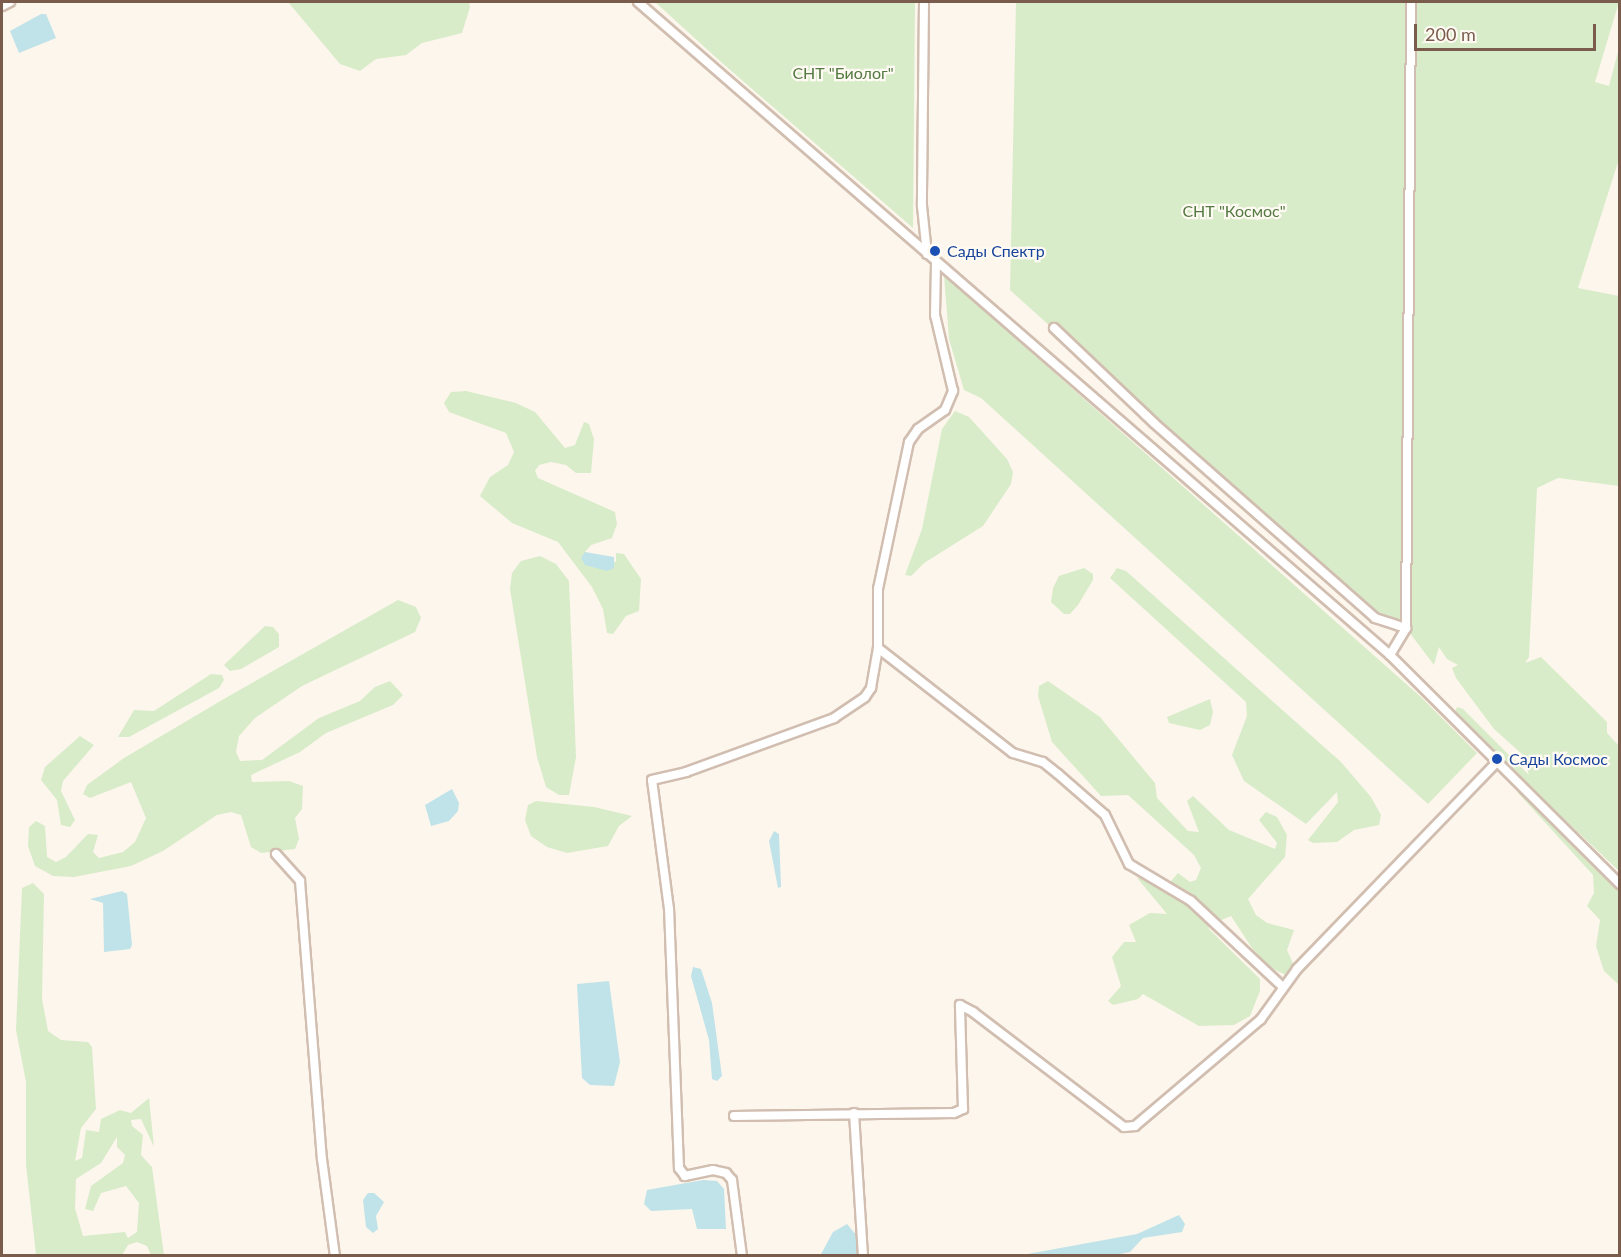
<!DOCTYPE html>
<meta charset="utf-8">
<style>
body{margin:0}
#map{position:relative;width:1621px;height:1257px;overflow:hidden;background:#fdf6ec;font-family:Lato,sans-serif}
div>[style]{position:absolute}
.green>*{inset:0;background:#d8ecc9}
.water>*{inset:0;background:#bfe3e8}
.roads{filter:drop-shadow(2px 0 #d1beb0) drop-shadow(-2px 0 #d1beb0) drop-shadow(0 2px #d1beb0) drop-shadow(0 -2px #d1beb0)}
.minor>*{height:8px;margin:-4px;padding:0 4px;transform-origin:4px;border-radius:4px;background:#fff}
.dots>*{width:16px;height:16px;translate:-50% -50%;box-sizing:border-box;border:3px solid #fffaf3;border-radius:50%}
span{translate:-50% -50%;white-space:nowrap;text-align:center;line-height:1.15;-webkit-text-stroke:4.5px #fffaf3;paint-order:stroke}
.park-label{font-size:16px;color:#537a41}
.transit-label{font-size:16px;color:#164399}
.left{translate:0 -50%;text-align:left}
.frame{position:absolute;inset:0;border:3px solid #7a5c4d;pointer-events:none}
.scale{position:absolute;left:1414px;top:24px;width:182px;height:27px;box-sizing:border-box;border:3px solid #7a5c4d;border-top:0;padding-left:8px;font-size:18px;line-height:21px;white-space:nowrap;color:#7a5c4d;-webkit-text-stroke:4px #fffaf3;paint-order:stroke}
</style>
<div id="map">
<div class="green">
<i style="clip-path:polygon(288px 2px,469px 2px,470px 7px,462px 33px,422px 43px,406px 55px,376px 59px,360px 71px,340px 64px)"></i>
<i style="clip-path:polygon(655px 2px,915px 2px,913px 228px,721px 62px)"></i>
<i style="clip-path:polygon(1016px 2px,1619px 2px,1595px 82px,1609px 86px,1619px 48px,1619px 159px,1578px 288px,1619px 296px,1619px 486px,1558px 478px,1537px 488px,1529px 657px,1525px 663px,1541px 657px,1607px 722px,1607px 733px,1619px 746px,1619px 871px,1454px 715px,1457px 707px,1463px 709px,1529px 775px,1523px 755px,1494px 729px,1456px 678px,1452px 668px,1458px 665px,1447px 659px,1439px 647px,1434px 665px,1406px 628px,1375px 618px,1010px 290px)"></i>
<i style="clip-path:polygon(944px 275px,1422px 698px,1477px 753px,1428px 804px,981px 398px,964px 390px,949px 339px)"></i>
<i style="clip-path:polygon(466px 391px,516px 403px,535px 412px,565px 448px,575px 445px,584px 422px,589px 424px,594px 439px,591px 473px,576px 473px,566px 465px,551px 462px,539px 465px,535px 471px,538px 478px,615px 512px,617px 524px,612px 538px,591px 545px,585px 552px,616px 562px,616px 553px,624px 554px,641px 579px,639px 611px,626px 616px,613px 634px,607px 633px,603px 609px,592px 587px,558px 542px,512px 523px,480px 496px,490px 477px,508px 465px,514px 452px,506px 433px,449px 412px,444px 403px,451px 392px)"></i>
<i style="clip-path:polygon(955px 411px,969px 417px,1007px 459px,1013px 472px,1011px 484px,983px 526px,924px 563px,911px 576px,905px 575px,922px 529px,942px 429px)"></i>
<i style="clip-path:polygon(540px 556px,556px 564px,569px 581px,576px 757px,569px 795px,559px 795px,546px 787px,537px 757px,510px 589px,512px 573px,521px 561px)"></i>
<i style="clip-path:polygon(1084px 568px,1093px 574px,1093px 580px,1078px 605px,1070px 614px,1064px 614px,1051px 602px,1053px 588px,1059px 576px)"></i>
<i style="clip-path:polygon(1117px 568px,1126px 571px,1341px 762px,1371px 797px,1381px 815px,1379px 825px,1354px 830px,1337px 842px,1313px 843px,1308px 840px,1338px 802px,1337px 792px,1306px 824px,1244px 781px,1232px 755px,1247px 716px,1246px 702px,1110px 578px)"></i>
<i style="clip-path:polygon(398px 600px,416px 607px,421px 618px,415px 632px,302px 686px,255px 718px,239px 736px,236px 752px,240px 761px,262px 760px,319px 718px,360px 701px,375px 687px,390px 681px,403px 695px,393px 705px,326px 733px,300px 752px,251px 775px,252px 782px,289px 781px,303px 786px,302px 809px,295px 818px,299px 839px,295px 849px,261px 853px,251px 847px,241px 815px,231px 812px,217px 815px,163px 851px,131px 866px,74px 877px,53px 876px,35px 866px,28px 846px,29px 827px,36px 821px,45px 826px,47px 857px,56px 862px,66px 857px,88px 834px,98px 835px,93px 852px,99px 858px,123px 852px,135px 842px,146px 818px,131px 782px,90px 798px,83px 794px,87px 785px,124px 758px,229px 696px)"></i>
<i style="clip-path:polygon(265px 626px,273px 627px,279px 634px,279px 647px,241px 669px,230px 671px,224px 665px)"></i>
<i style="clip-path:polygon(211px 674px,222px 675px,224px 680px,219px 688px,129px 737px,118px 737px,134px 710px,154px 711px)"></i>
<i style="clip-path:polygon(1048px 681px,1100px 717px,1155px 783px,1157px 798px,1188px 831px,1199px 832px,1187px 801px,1193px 796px,1229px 830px,1275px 849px,1277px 843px,1259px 820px,1266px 812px,1277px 817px,1287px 835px,1285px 857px,1248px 899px,1256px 915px,1267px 923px,1294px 930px,1287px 950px,1295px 968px,1288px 976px,1271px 968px,1252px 948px,1231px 916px,1219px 921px,1211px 918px,1207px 922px,1209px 929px,1260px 979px,1260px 991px,1250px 1016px,1234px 1025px,1199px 1026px,1143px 994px,1138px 999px,1113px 1005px,1108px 1001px,1121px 986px,1112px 957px,1124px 942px,1136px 942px,1129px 925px,1150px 913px,1167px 914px,1138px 879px,1139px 874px,1165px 888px,1178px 873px,1190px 882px,1196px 880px,1201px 868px,1194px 855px,1128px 795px,1101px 796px,1052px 742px,1038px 696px,1039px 686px)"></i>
<i style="clip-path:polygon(1210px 699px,1213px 712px,1210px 725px,1200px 730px,1169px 723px,1167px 717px)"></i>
<i style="clip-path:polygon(80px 736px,94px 745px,63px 781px,61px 791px,75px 820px,70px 827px,61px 825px,57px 800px,41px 780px,45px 767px)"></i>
<i style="clip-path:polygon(1516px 783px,1619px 885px,1619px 985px,1604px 971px,1596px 946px,1600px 920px,1587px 906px,1594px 893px,1593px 875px,1518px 793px)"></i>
<i style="clip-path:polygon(536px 801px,594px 807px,632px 816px,619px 826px,608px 846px,567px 853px,547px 847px,531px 836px,525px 820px,528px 805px)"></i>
<i style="clip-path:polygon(evenodd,33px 883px,44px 894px,42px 999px,48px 1031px,61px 1040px,88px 1042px,92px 1047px,96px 1109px,81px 1128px,75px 1161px,82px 1158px,86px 1130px,99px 1132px,101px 1119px,120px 1110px,131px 1113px,149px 1098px,154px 1147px,141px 1119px,131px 1120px,132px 1126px,143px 1135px,141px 1155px,152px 1167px,164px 1255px,151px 1255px,147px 1246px,137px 1242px,128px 1245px,122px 1255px,36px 1255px,26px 1165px,26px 1082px,16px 1030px,22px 888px,33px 883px,117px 1137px,117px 1147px,125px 1155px,123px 1163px,91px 1186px,85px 1209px,93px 1211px,101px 1193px,126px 1186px,139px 1203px,137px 1232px,128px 1238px,125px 1232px,83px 1236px,75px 1208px,76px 1179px,101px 1163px,117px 1137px)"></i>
</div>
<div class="water">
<i style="clip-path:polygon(41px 14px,46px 14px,56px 38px,19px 53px,10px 31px)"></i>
<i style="clip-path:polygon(585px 552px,614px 557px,614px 568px,607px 571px,585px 565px,581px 558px)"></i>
<i style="clip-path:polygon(452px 789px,459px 803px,458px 811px,449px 821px,431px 826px,425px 805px)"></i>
<i style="clip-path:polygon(774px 831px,779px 834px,781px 887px,778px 888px,769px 841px)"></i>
<i style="clip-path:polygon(122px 891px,127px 894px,132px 945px,130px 949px,104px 952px,103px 903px,90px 899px)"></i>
<i style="clip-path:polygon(693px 967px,701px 969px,712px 1003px,722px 1076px,717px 1081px,712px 1079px,709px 1040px,691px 976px)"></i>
<i style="clip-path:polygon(609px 981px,620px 1062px,614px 1086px,590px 1085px,582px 1078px,577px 984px)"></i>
<i style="clip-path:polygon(703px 1180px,717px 1181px,724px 1189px,726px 1229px,697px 1229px,692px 1209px,651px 1211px,644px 1204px,647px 1190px)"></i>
<i style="clip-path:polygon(368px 1193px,374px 1193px,384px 1202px,376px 1216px,378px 1229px,373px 1233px,366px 1227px,363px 1200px)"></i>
<i style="clip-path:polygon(1179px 1215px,1185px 1224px,1182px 1232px,1143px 1238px,1130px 1252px,1110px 1256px,1022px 1255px,1137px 1234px)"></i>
<i style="clip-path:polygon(847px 1224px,857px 1236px,859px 1255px,820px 1256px,833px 1232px)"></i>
</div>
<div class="roads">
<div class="minor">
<i style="left:638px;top:2px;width:996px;rotate:40.97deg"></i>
<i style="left:1390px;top:655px;width:325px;rotate:44.9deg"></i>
<i style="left:924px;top:2px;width:204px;rotate:90.6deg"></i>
<i style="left:922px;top:206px;width:48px;rotate:84.1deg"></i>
<i style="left:2px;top:6px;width:9px;rotate:-27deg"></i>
<i style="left:1054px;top:328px;width:138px;rotate:43.5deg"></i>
<i style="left:1154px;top:423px;width:295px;rotate:41.4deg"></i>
<i style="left:1375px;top:618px;width:33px;rotate:18deg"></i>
<i style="left:878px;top:648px;width:171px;rotate:37.9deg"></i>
<i style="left:1013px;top:753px;width:31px;rotate:17deg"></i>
<i style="left:1043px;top:762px;width:19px;rotate:39deg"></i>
<i style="left:1058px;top:774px;width:62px;rotate:41.1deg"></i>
<i style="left:1105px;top:815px;width:55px;rotate:63.9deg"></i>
<i style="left:1129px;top:864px;width:72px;rotate:30.8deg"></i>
<i style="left:1191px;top:901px;width:126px;rotate:43.1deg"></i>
<i style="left:1390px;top:655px;width:31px;rotate:-59deg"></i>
<i style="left:1406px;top:628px;width:626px;rotate:-89.54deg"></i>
<i style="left:276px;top:854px;width:36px;rotate:48deg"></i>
<i style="left:300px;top:881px;width:279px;rotate:85.5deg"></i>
<i style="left:322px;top:1159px;width:98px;rotate:82.4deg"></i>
<i style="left:854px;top:1113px;width:143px;rotate:86.4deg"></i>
<i style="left:734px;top:1116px;width:220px;rotate:-0.8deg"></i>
<i style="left:954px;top:1113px;width:10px;rotate:-24deg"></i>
<i style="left:963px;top:1109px;width:104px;rotate:-91.7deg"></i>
<i style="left:960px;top:1005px;width:15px;rotate:28deg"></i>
<i style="left:973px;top:1012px;width:190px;rotate:37.3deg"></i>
<i style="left:1124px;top:1127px;width:11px;rotate:-5deg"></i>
<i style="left:1135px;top:1126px;width:165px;rotate:-40.3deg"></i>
<i style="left:1261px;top:1019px;width:62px;rotate:-54.2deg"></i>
<i style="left:1297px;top:969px;width:288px;rotate:-46deg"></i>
<i style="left:742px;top:1256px;width:77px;rotate:-97.5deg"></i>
<i style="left:732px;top:1180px;width:9px;rotate:-131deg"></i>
<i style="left:726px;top:1173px;width:13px;rotate:-167deg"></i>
<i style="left:713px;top:1170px;width:29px;rotate:168deg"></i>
<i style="left:685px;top:1176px;width:10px;rotate:-127deg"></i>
<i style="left:679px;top:1168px;width:259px;rotate:-92.2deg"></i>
<i style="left:669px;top:909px;width:130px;rotate:-97.5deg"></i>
<i style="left:652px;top:780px;width:35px;rotate:-13deg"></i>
<i style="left:686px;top:772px;width:158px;rotate:-20deg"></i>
<i style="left:834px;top:718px;width:37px;rotate:-34deg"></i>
<i style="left:865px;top:697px;width:11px;rotate:-56deg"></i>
<i style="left:871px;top:688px;width:41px;rotate:-80.1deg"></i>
<i style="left:878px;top:648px;width:59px;rotate:-90deg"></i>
<i style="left:878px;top:589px;width:150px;rotate:-78.1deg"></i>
<i style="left:909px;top:442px;width:16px;rotate:-55deg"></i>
<i style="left:918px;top:429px;width:33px;rotate:-35deg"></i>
<i style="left:945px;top:410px;width:21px;rotate:-67deg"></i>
<i style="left:953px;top:391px;width:78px;rotate:-103.3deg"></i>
<i style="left:935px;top:315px;width:53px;rotate:-88.9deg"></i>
</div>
</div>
<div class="dots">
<i style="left:935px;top:251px;background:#1a4fb4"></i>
<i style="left:1497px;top:759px;background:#1a4fb4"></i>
</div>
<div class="park-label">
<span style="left:843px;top:73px">СНТ "Биолог"</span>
<span style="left:1234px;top:211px">СНТ "Космос"</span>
</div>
<div class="transit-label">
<span class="left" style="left:947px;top:251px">Сады Спектр</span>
<span class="left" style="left:1509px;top:759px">Сады Космос</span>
</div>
<div class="frame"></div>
<div class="scale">200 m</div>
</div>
